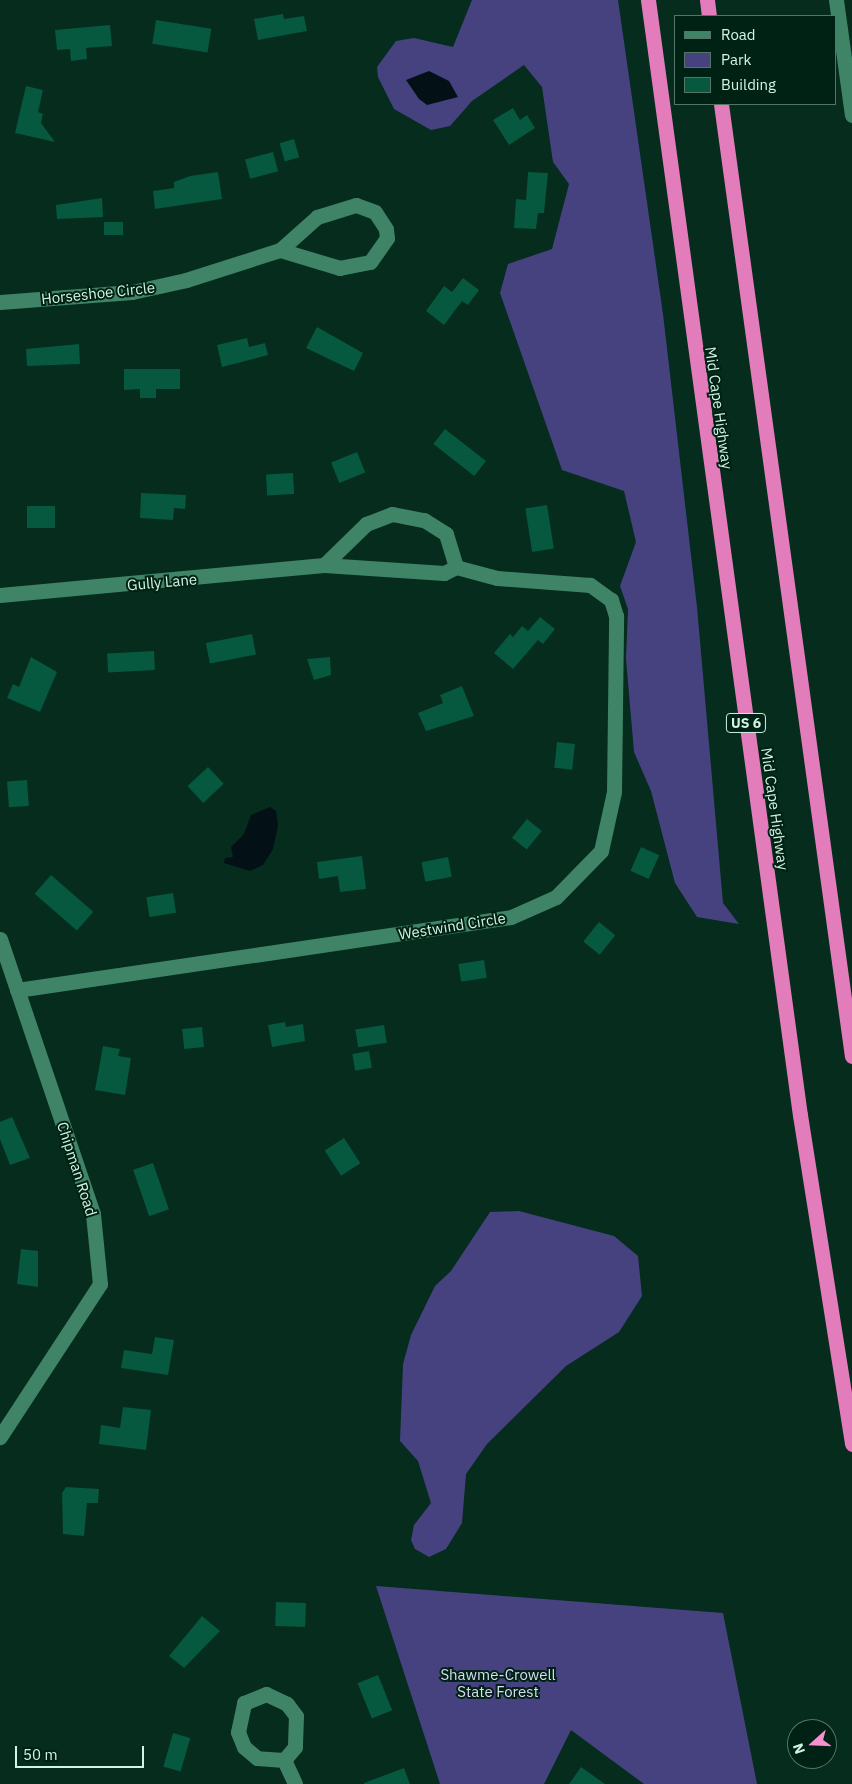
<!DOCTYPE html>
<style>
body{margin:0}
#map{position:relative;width:852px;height:1784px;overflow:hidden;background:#052c1d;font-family:"IBM Plex Sans",sans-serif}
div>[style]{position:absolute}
.green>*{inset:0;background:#464280}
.water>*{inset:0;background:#031116}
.building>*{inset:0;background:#06583e;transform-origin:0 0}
.street>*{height:15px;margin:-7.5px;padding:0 7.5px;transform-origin:7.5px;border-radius:7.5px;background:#3f8467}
.secondary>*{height:15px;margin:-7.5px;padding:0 7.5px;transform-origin:7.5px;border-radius:7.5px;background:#3f8467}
.highway>*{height:15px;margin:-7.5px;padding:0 7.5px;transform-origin:7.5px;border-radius:7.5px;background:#e37cba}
span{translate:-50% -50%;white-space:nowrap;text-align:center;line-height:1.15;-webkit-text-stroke:4px #002214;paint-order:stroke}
.shield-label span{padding:1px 4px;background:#002214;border:1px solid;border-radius:4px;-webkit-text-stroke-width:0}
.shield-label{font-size:14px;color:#d2f4e3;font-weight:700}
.street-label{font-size:15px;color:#d2f4e3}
.park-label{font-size:15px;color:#dbdcf3}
.legend{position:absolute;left:674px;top:15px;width:162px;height:90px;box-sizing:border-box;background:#002214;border:1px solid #547667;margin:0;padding:6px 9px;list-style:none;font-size:15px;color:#d2f4e3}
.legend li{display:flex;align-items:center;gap:10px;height:25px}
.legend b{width:25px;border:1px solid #547667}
.north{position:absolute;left:787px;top:1719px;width:50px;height:50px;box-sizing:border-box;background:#002214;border:1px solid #547667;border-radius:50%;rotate:250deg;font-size:14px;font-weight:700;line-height:20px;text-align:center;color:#d2f4e3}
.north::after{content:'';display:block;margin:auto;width:18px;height:22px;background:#f790ce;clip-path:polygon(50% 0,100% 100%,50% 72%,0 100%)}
.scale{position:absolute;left:15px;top:1746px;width:129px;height:22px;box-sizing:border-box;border:2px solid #d2f4e3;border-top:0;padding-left:6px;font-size:15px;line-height:18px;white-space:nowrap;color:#d2f4e3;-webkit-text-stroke:4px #002214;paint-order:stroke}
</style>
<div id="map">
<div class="green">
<i style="clip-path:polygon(472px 0,618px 0,663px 314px,697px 607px,723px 903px,739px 924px,697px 917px,675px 883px,651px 791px,634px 752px,626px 659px,628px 609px,620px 586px,636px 542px,624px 491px,562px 470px,500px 293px,508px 264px,552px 249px,569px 184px,553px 162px,542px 87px,524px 65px,472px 101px,450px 126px,431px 130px,394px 109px,378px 77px,377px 67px,396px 41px,414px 38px,453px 47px)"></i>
<i style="clip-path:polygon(519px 1211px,614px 1236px,638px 1256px,642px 1296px,619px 1332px,566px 1366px,487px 1444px,466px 1474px,462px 1523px,446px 1549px,429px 1557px,415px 1549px,411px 1540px,414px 1525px,431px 1503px,418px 1461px,400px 1441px,403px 1364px,411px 1335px,435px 1286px,451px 1271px,490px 1212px)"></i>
<i style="clip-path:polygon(376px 1586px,723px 1613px,757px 1784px,644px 1784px,571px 1730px,544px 1784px,440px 1784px)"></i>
</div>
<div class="water">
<i style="clip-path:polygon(429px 71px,449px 81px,458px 97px,427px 105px,419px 99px,406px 80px)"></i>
<i style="clip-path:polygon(270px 807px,276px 811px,278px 826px,273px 849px,263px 865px,250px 871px,224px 863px,225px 858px,233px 857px,231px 847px,244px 834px,251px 815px)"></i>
</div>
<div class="building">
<i style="clip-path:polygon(283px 14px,284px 19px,304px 16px,307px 31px,258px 40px,254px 19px)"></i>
<i style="left:156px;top:20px;width:56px;height:24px;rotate:9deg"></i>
<i style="clip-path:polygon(110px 25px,112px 46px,86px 48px,87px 59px,71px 61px,70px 49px,57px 50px,55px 30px)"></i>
<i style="clip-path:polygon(26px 86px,43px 90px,38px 112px,43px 114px,41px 123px,55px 142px,15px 133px)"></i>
<i style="clip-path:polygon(513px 108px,520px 120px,527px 115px,535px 128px,509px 145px,493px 120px)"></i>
<i style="left:294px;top:139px;width:19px;height:15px;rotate:74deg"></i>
<i style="left:273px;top:152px;width:20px;height:29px;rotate:75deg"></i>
<i style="clip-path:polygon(218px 172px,222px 199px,155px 209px,153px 191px,174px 188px,174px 182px,190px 176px)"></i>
<i style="clip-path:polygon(528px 172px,548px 173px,544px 213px,538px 213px,536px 229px,514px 228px,516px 199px,526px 200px)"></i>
<i style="clip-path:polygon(102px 198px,103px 217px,57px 219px,56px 205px)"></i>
<i style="left:104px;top:222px;width:19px;height:13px"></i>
<i style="clip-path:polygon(463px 278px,479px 290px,468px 305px,462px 301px,444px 325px,426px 311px,444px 286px,452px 292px)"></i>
<i style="clip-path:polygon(317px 327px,363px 353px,354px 371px,306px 348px)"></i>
<i style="clip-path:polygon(247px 338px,249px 347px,265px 343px,268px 355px,222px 367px,217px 345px)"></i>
<i style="clip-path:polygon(79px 344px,80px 364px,27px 366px,26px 349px)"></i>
<i style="clip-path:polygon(124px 369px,180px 369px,180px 389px,156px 389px,156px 398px,140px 398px,140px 389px,124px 390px)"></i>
<i style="left:445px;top:429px;width:52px;height:19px;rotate:38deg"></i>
<i style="left:357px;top:452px;width:22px;height:28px;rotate:68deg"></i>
<i style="left:293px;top:473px;width:21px;height:27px;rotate:87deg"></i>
<i style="clip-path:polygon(141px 493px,186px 495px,185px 509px,174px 508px,173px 520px,140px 518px)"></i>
<i style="left:547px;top:505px;width:44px;height:22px;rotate:81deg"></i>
<i style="left:27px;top:506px;width:28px;height:22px"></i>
<i style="clip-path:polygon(540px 617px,555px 629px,543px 644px,538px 640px,513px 669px,494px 653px,510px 634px,513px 637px,522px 626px,528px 631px)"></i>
<i style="left:252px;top:634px;width:21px;height:47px;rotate:79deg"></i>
<i style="left:154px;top:651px;width:19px;height:47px;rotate:87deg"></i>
<i style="clip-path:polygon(31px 657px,57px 672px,40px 712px,7px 698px,13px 684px,19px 687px)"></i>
<i style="clip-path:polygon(330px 657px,331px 675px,314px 680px,307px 659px)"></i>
<i style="clip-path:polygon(462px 686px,474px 716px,426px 731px,418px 713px,443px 703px,440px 695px)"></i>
<i style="left:557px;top:742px;width:18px;height:26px;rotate:6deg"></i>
<i style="left:208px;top:767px;width:23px;height:28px;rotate:47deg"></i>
<i style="left:27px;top:780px;width:26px;height:20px;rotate:86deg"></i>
<i style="left:527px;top:819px;width:19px;height:24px;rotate:39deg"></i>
<i style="left:641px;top:847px;width:20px;height:26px;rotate:24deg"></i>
<i style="clip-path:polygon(362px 856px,366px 889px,340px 892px,338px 876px,319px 879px,317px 862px)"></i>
<i style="left:448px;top:857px;width:20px;height:27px;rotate:79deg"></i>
<i style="left:51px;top:875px;width:56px;height:25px;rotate:41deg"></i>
<i style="left:173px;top:893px;width:20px;height:27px;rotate:81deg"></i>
<i style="left:599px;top:922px;width:21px;height:25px;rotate:39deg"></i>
<i style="left:484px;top:960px;width:18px;height:26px;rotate:81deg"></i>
<i style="clip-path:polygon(285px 1022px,286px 1027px,303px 1024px,305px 1041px,272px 1047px,268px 1025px)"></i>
<i style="left:384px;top:1025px;width:18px;height:29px;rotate:81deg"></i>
<i style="left:202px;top:1027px;width:20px;height:20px;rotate:84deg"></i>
<i style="clip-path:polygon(103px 1046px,120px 1049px,118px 1056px,131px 1058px,125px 1095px,95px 1090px)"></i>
<i style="left:369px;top:1051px;width:17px;height:17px;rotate:80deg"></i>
<i style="clip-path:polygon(12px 1117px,30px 1158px,10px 1165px,0 1139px,0 1122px)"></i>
<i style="left:344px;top:1138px;width:30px;height:23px;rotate:57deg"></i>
<i style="left:153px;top:1163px;width:49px;height:21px;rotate:71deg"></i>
<i style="clip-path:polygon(21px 1249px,38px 1251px,38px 1287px,17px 1284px)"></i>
<i style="clip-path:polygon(155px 1337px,174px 1340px,168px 1375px,121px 1368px,124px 1350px,152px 1354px)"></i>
<i style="clip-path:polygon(123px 1407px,151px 1410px,146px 1450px,99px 1444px,101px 1425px,120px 1428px)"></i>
<i style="clip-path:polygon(66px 1487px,99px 1489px,98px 1503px,87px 1503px,84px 1536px,63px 1534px,62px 1493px)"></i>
<i style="left:276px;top:1602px;width:30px;height:24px;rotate:2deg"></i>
<i style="clip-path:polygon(202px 1616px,220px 1631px,184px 1668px,169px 1656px)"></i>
<i style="left:378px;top:1675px;width:38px;height:22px;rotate:68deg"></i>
<i style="left:173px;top:1733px;width:18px;height:35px;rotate:16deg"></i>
<i style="clip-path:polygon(581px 1767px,605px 1784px,569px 1784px)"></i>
<i style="clip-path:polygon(404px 1768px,410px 1784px,364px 1784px,364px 1783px)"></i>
</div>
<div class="street">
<i style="left:356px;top:205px;width:20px;rotate:20deg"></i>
<i style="left:375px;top:212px;width:20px;rotate:57deg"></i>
<i style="left:386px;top:229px;width:9px;rotate:84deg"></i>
<i style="left:387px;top:238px;width:29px;rotate:125deg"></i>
<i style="left:370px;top:262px;width:31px;rotate:169deg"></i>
<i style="left:340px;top:268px;width:63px;rotate:-163.3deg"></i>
<i style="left:280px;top:250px;width:50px;rotate:-41.7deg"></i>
<i style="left:317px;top:217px;width:41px;rotate:-17.1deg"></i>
<i style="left:0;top:302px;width:132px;rotate:-4.3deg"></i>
<i style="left:132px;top:292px;width:55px;rotate:-12.5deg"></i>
<i style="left:186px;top:280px;width:99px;rotate:-17.7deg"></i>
<i style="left:0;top:595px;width:325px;rotate:-5.3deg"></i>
<i style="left:324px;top:565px;width:59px;rotate:-44.3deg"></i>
<i style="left:366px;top:524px;width:28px;rotate:-21deg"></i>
<i style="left:392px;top:514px;width:33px;rotate:11deg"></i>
<i style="left:424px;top:520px;width:26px;rotate:32deg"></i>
<i style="left:446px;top:534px;width:34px;rotate:73deg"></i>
<i style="left:456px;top:567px;width:13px;rotate:153deg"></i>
<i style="left:444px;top:573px;width:120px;rotate:-176.2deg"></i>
<i style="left:0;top:939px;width:290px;rotate:71.3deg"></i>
<i style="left:93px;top:1214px;width:70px;rotate:84.3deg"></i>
<i style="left:100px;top:1284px;width:183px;rotate:123.2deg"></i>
<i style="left:17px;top:990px;width:499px;rotate:-8.4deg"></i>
<i style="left:511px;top:917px;width:49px;rotate:-24deg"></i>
<i style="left:556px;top:897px;width:64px;rotate:-45.6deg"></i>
<i style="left:601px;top:851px;width:60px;rotate:-77.6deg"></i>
<i style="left:614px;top:792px;width:176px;rotate:-89.3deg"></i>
<i style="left:616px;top:616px;width:17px;rotate:-107deg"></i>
<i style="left:611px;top:600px;width:26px;rotate:-144deg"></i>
<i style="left:590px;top:585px;width:93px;rotate:-175.7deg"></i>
<i style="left:497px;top:578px;width:42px;rotate:-165deg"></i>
<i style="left:266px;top:1694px;width:23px;rotate:25deg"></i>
<i style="left:287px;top:1704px;width:15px;rotate:53deg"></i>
<i style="left:296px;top:1716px;width:31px;rotate:92deg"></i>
<i style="left:295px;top:1747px;width:17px;rotate:130deg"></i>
<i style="left:284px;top:1760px;width:27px;rotate:-176deg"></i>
<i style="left:257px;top:1758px;width:17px;rotate:-140deg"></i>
<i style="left:244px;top:1747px;width:16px;rotate:-112deg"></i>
<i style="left:238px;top:1732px;width:30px;rotate:-78deg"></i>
<i style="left:244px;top:1703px;width:24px;rotate:-22deg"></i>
<i style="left:284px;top:1760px;width:26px;rotate:65deg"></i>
</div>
<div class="secondary">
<i style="left:836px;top:0;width:116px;rotate:82.1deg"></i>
</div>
<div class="highway">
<i style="left:648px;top:0;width:1125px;rotate:82.24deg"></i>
<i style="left:800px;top:1115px;width:333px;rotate:81deg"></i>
<i style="left:707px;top:0;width:16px;rotate:83deg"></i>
<i style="left:721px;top:104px;width:961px;rotate:82.17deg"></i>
</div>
<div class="shield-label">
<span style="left:746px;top:723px">US 6</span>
</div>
<div class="street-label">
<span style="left:98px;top:293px;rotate:-6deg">Horseshoe Circle</span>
<span style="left:719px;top:408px;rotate:82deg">Mid Cape Highway</span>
<span style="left:162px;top:582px;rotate:-5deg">Gully Lane</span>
<span style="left:775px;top:809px;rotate:82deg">Mid Cape Highway</span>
<span style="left:452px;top:926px;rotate:-9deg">Westwind Circle</span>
<span style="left:77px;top:1169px;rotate:72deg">Chipman Road</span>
</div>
<div class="park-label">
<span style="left:498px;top:1683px">Shawme-Crowell<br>State Forest</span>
</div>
<ul class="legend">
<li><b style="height:6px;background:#3f8467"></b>Road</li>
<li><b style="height:14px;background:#464280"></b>Park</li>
<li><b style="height:14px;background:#06583e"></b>Building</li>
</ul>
<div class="north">N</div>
<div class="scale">50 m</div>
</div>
